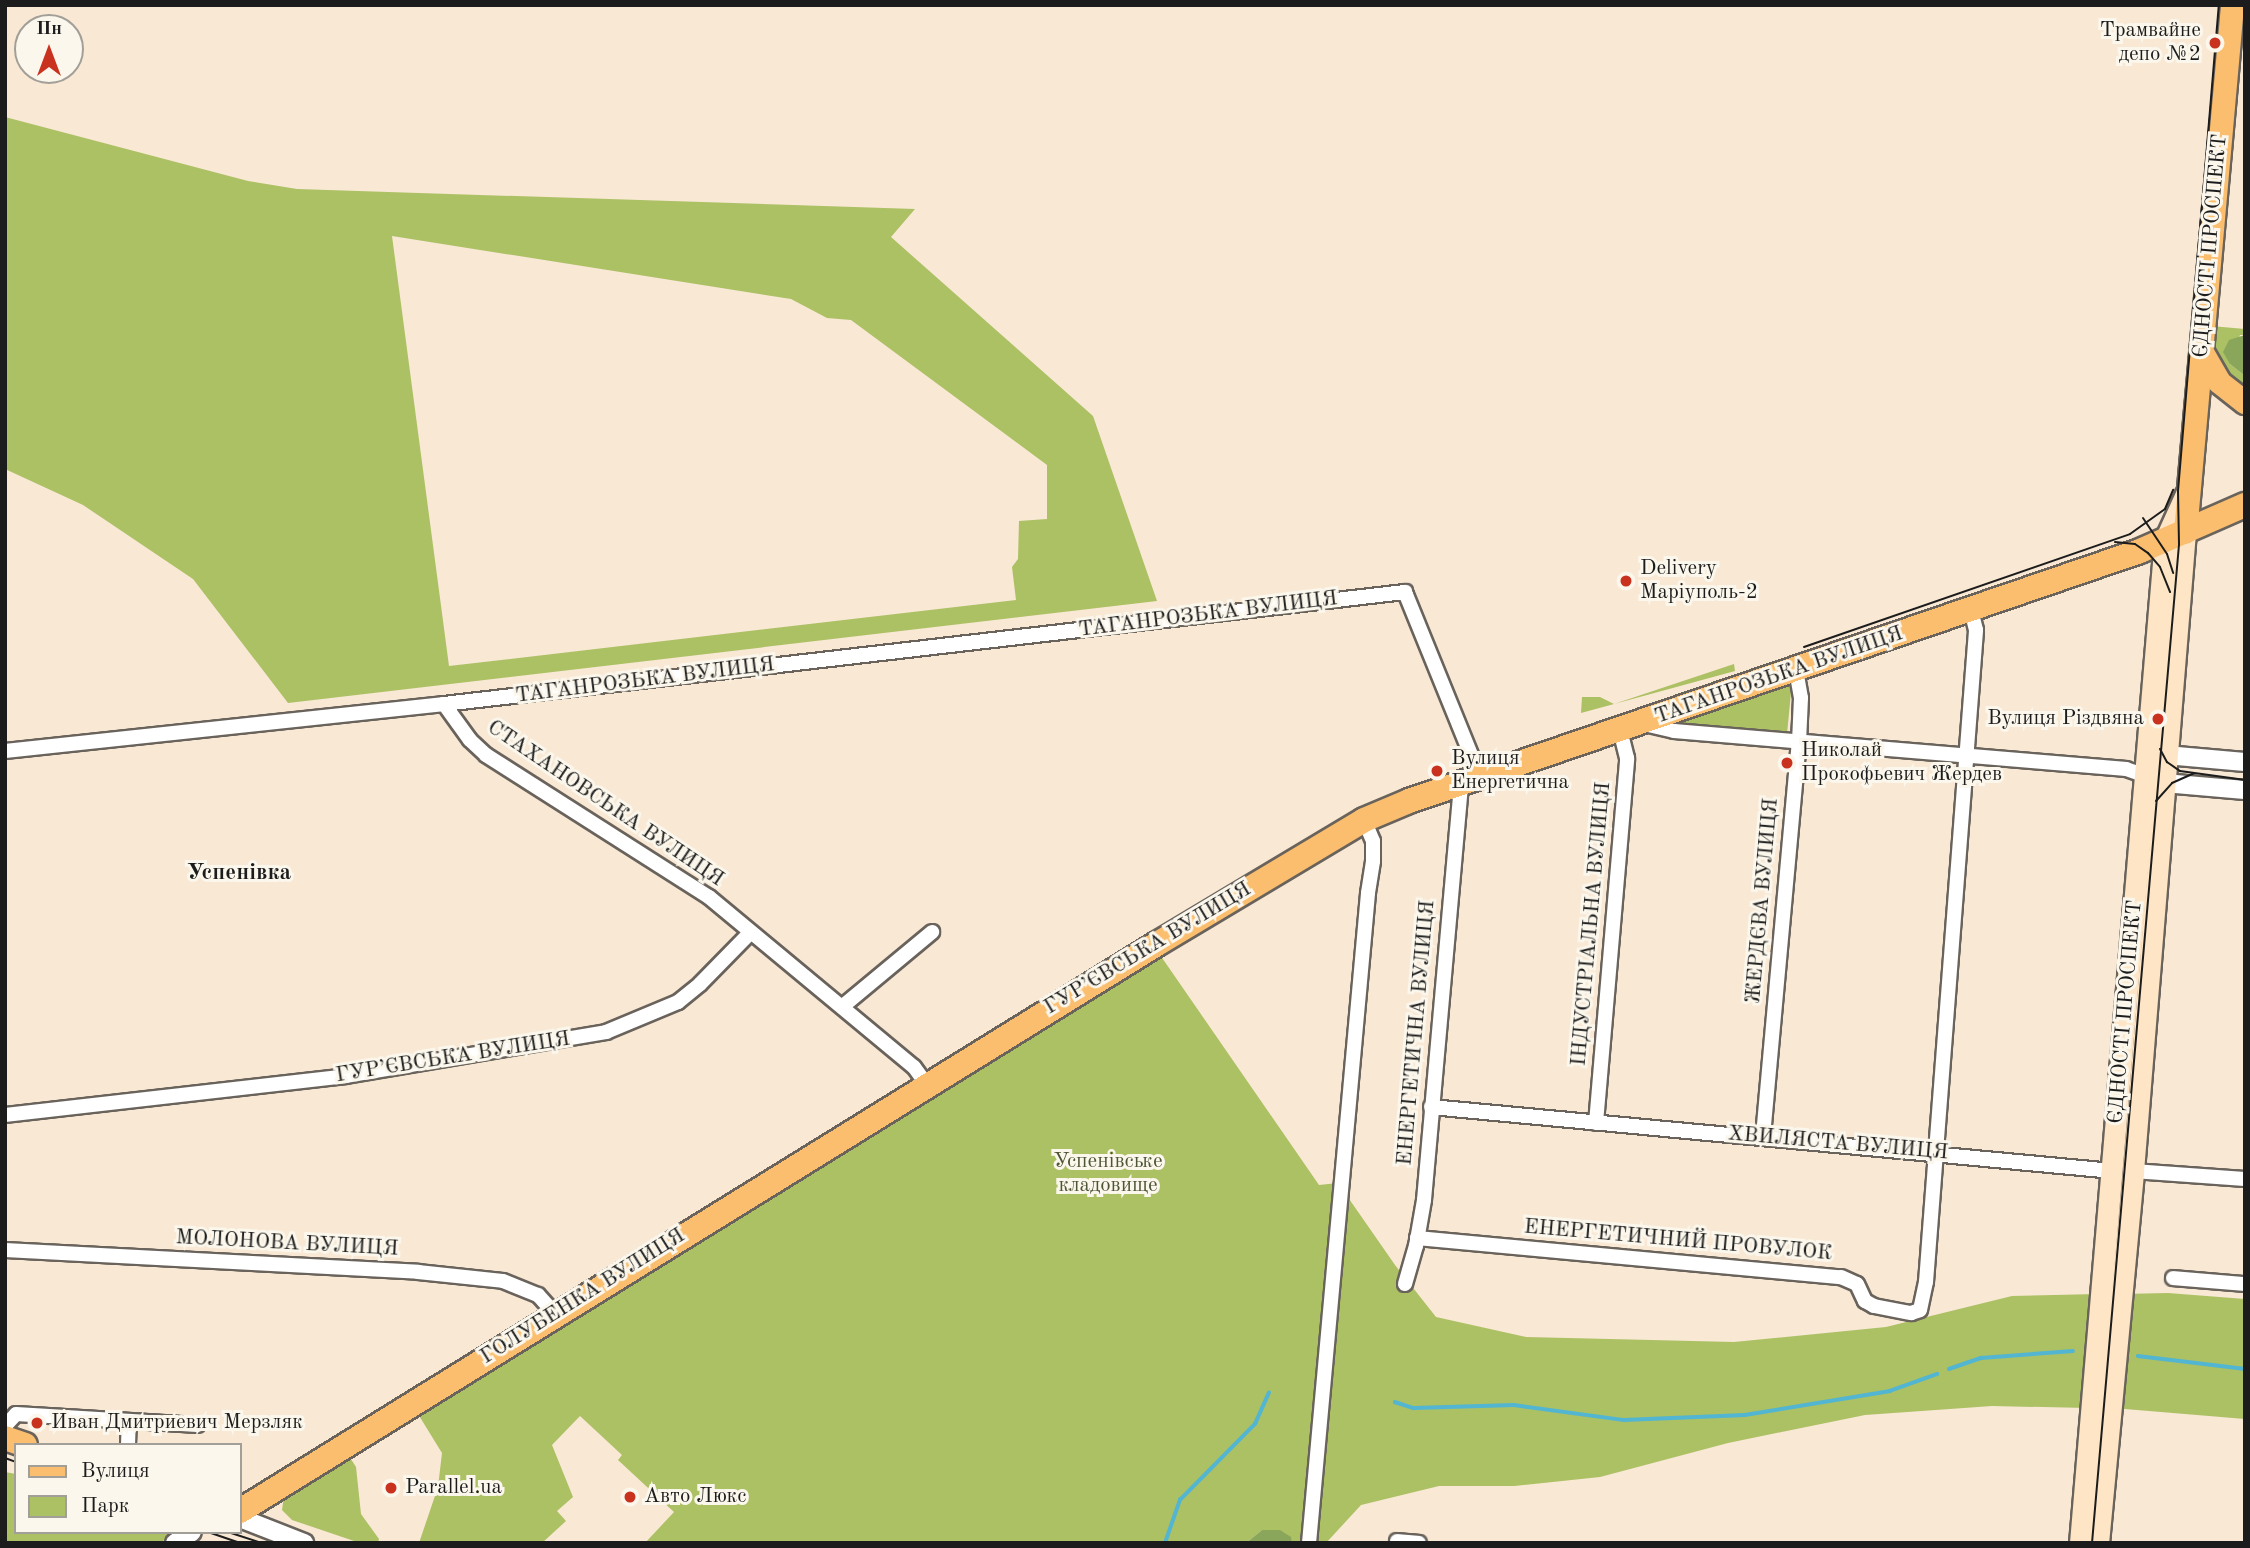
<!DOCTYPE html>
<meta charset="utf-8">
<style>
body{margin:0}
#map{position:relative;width:2250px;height:1548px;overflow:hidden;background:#f8e8d4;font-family:"Old Standard TT",serif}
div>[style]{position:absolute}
.green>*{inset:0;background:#acc064}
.forest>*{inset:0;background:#89a65a}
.stream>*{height:3.5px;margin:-1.75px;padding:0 1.75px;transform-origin:1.75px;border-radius:1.75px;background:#52b5d1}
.roads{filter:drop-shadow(2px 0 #69635c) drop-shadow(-2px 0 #69635c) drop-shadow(0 2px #69635c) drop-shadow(0 -2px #69635c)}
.minor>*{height:14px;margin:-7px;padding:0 7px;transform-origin:7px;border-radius:7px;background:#fff}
.tertiary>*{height:18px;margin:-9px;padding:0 9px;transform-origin:9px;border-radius:9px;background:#fff}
.secondary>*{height:21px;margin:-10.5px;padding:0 10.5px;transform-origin:10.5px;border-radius:10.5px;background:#fde5c5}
.primary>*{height:23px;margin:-11.5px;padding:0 11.5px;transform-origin:11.5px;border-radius:11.5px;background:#fbbe6e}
.trunk>*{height:24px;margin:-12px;padding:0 12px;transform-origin:12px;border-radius:12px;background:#fbbe6e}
.tram>*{height:2px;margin:-1px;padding:0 1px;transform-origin:1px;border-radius:1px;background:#1c1c1c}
.dots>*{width:19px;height:19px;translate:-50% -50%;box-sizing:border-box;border:4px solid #fbf7ec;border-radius:50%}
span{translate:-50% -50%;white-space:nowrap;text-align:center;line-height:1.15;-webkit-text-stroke:6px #fbf7ec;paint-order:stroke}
.poi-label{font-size:21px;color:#1c1c1c}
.right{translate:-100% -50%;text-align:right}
.left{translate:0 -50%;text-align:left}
.street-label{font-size:21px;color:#1c1c1c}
.park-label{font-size:21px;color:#4e5535}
.neighbourhood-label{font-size:23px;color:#1c1c1c;font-weight:700}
.frame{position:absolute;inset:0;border:7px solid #1c1c1c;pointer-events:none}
.legend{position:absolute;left:14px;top:1443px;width:228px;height:91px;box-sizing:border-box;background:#fbf7ec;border:2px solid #a29f99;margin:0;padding:9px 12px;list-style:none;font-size:21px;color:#1c1c1c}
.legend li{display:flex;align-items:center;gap:14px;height:35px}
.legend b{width:35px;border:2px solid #a29f99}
.north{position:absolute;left:14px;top:14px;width:70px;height:70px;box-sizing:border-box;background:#fbf7ec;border:2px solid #a29f99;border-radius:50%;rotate:0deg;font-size:19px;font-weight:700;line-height:28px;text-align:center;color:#1c1c1c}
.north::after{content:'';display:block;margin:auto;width:24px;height:32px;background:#c8321e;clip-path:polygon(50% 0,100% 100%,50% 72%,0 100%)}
</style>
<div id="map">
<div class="green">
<i style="clip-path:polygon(evenodd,5px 117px,248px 181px,297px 189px,915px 209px,891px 237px,1093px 416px,1157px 601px,288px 703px,193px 579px,83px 505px,5px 469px,5px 117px,392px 236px,791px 299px,827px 318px,851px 320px,1047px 465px,1047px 519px,1019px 521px,1018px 559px,1012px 567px,1016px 600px,449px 666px,392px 236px)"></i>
<i style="clip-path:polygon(2211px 326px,2245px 329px,2245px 335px,2240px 335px,2230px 364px,2245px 376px,2245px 388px,2208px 362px)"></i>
<i style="clip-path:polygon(1734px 664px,1735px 671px,1581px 713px,1582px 697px,1600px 697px,1614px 704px)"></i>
<i style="clip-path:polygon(1792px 682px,1787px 734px,1682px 724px,1677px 720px)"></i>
<i style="clip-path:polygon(1158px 952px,1319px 1185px,1338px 1183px,1395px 1265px,1436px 1317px,1526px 1337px,1734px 1342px,1886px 1327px,2012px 1296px,2098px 1294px,2088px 1408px,1992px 1406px,1865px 1415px,1728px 1443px,1600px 1477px,1514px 1486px,1439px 1486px,1361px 1505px,1326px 1543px,1292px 1543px,1290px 1537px,1262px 1530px,1246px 1543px,645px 1543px,674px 1512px,618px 1460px,622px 1455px,580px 1416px,552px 1445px,573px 1497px,557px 1511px,566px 1521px,542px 1543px,419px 1543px,438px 1487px,442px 1453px,418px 1414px)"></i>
<i style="clip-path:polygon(2168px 1293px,2245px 1299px,2245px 1419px,2113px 1408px,2123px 1294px)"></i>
<i style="clip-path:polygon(349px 1456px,356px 1467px,361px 1514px,379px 1539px,378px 1543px,360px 1543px,292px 1520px,282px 1510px,284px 1496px)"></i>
<i style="clip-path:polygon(5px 1472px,16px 1474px,16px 1532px,177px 1532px,160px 1543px,5px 1543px)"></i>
</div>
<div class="forest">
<i style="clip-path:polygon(2245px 335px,2245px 376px,2230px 364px,2223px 352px,2229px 340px)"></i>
<i style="clip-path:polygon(1262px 1530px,1280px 1530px,1291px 1537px,1292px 1543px,1246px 1543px)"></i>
</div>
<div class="stream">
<i style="left:2138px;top:1356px;width:108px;rotate:6.9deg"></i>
<i style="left:1949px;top:1369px;width:34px;rotate:-19deg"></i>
<i style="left:1981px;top:1358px;width:92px;rotate:-4.4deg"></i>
<i style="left:1395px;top:1402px;width:20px;rotate:18deg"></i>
<i style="left:1414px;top:1408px;width:100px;rotate:-1.7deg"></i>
<i style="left:1514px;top:1405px;width:111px;rotate:7.8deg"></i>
<i style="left:1624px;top:1420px;width:121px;rotate:-2.4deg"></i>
<i style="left:1745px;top:1415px;width:147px;rotate:-9.4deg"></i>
<i style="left:1890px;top:1391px;width:50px;rotate:-19.9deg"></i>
<i style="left:1165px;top:1543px;width:46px;rotate:-70.8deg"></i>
<i style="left:1180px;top:1500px;width:107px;rotate:-45.4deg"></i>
<i style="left:1255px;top:1424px;width:34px;rotate:-66deg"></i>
</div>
<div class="roads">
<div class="minor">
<i style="left:444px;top:704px;width:44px;rotate:54.2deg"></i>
<i style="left:470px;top:740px;width:22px;rotate:43deg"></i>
<i style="left:486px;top:755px;width:264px;rotate:32.5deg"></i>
<i style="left:709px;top:897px;width:266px;rotate:39.7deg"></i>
<i style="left:914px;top:1067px;width:22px;rotate:54deg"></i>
<i style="left:1644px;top:724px;width:31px;rotate:13deg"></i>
<i style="left:1674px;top:731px;width:454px;rotate:4.8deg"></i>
<i style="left:2126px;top:769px;width:21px;rotate:19deg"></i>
<i style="left:5px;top:751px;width:442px;rotate:-6.1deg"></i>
<i style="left:444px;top:704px;width:968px;rotate:-6.65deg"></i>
<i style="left:1405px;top:592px;width:200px;rotate:67.9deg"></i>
<i style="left:843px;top:1006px;width:116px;rotate:-39.7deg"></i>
<i style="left:1431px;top:1107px;width:685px;rotate:5.36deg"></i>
<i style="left:5px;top:1115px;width:343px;rotate:-6.5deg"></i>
<i style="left:346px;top:1076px;width:264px;rotate:-9.6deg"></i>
<i style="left:606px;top:1032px;width:78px;rotate:-22.6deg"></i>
<i style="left:678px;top:1002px;width:28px;rotate:-39deg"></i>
<i style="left:700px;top:984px;width:71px;rotate:-45.6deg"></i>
<i style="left:1596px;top:1123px;width:366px;rotate:-85.1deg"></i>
<i style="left:1627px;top:758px;width:29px;rotate:-104deg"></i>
<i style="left:1763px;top:1136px;width:396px;rotate:-84.8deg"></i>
<i style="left:1799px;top:742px;width:44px;rotate:-87.4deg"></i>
<i style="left:1801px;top:698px;width:28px;rotate:-100deg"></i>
<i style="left:2133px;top:1171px;width:112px;rotate:4.1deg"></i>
<i style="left:1417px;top:1238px;width:426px;rotate:5.3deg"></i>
<i style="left:1841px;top:1277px;width:17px;rotate:24deg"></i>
<i style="left:1857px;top:1284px;width:19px;rotate:65deg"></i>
<i style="left:1865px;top:1301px;width:10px;rotate:29deg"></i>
<i style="left:1874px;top:1306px;width:38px;rotate:11deg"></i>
<i style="left:1911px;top:1313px;width:9px;rotate:-18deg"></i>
<i style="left:1920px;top:1310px;width:29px;rotate:-78deg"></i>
<i style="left:1926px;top:1282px;width:654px;rotate:-85.61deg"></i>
<i style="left:1976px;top:630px;width:21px;rotate:-104deg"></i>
<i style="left:5px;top:1250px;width:414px;rotate:3deg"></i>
<i style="left:418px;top:1272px;width:85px;rotate:6deg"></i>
<i style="left:503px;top:1281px;width:38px;rotate:22deg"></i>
<i style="left:538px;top:1295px;width:25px;rotate:48deg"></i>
<i style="left:2173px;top:1278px;width:72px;rotate:4.8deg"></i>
<i style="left:1405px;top:1284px;width:40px;rotate:-74deg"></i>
<i style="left:1416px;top:1246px;width:47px;rotate:-80.1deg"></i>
<i style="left:1424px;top:1200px;width:418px;rotate:-84.9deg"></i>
<i style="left:5px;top:1426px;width:16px;rotate:-47deg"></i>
<i style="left:16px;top:1414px;width:182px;rotate:3.5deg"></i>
<i style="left:128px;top:1445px;width:24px;rotate:-88deg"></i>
<i style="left:1397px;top:1541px;width:22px;rotate:5deg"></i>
<i style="left:1309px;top:1543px;width:653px;rotate:-84.81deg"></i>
<i style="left:1368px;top:893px;width:32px;rotate:-81deg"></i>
<i style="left:1373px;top:861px;width:20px;rotate:-90deg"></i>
<i style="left:1373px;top:841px;width:23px;rotate:-113deg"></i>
</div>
<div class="tertiary">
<i style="left:2166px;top:755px;width:79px;rotate:5.1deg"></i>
<i style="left:2164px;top:783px;width:81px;rotate:4.9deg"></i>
<i style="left:240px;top:1518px;width:69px;rotate:21.3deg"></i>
<i style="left:175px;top:1543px;width:20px;rotate:-33deg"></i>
</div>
<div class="secondary">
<i style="left:2080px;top:1543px;width:1007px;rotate:-85.16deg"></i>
<i style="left:2165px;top:540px;width:51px;rotate:-65.5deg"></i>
<i style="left:2098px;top:1543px;width:374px;rotate:-84.6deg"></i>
<i style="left:2133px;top:1171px;width:641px;rotate:-85.35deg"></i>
</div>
<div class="primary">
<i style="left:2202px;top:352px;width:34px;rotate:60deg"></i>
<i style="left:2219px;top:382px;width:33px;rotate:38deg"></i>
<i style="left:2185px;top:532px;width:529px;rotate:-84.9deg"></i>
</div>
<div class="trunk">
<i style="left:5px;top:1438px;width:21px;rotate:19deg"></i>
<i style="left:240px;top:1511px;width:1078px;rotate:-31.73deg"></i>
<i style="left:1157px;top:944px;width:241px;rotate:-30.9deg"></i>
<i style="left:1364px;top:820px;width:49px;rotate:-22.9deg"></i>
<i style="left:1409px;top:801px;width:773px;rotate:-18.88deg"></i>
<i style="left:2140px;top:551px;width:115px;rotate:-23.7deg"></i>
</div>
</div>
<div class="tram">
<i style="left:2143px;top:518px;width:43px;rotate:56.3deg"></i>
<i style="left:2167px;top:554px;width:20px;rotate:72deg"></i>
<i style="left:2115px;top:542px;width:20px;rotate:6deg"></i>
<i style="left:2135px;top:544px;width:16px;rotate:35deg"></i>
<i style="left:2148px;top:553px;width:18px;rotate:49deg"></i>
<i style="left:2160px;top:567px;width:27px;rotate:68deg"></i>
<i style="left:1804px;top:647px;width:345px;rotate:-19.1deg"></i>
<i style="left:2130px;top:534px;width:43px;rotate:-35.5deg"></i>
<i style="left:2165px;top:509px;width:21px;rotate:-67deg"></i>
<i style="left:2160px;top:749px;width:15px;rotate:62deg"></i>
<i style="left:2167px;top:762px;width:16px;rotate:35deg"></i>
<i style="left:2180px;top:771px;width:66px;rotate:7.9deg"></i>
<i style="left:2156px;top:801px;width:24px;rotate:-48deg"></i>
<i style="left:2172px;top:783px;width:24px;rotate:-24deg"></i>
<i style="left:5px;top:1458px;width:12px;rotate:20deg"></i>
<i style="left:208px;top:1532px;width:34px;rotate:19deg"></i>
<i style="left:231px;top:1533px;width:32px;rotate:18deg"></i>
<i style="left:2092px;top:1543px;width:1003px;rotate:-85.02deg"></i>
<i style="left:2179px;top:544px;width:53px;rotate:-91.1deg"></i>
<i style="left:2178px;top:491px;width:488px;rotate:-85.2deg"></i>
</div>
<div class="dots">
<i style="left:2215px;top:43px;background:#c8321e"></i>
<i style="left:1626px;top:581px;background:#c8321e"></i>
<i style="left:2158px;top:719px;background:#c8321e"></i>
<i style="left:1787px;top:763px;background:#c8321e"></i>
<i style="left:1437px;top:771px;background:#c8321e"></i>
<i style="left:37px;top:1423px;background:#c8321e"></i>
<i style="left:391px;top:1488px;background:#c8321e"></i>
<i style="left:630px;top:1497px;background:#c8321e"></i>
</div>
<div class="poi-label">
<span class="right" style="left:2201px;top:43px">Трамвайне<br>депо №2</span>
<span class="left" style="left:1640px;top:581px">Delivery<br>Марiуполь-2</span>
<span class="right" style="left:2144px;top:719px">Вулиця Різдвяна</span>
<span class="left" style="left:1801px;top:763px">Николай<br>Прокофьевич Жердев</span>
<span class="left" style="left:1451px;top:771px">Вулиця<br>Енергетична</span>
<span class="left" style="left:51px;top:1423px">Иван Дмитриевич Мерзляк</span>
<span class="left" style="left:405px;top:1488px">Parallel.ua</span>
<span class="left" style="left:644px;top:1497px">Авто Люкс</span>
</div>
<div class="street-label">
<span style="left:2211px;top:246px;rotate:-85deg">ЄДНОСТІ ПРОСПЕКТ</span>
<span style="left:1208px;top:615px;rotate:-7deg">ТАГАНРОЗЬКА ВУЛИЦЯ</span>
<span style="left:1779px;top:676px;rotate:-19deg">ТАГАНРОЗЬКА ВУЛИЦЯ</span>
<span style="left:645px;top:681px;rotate:-7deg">ТАГАНРОЗЬКА ВУЛИЦЯ</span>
<span style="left:605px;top:804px;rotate:34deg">СТАХАНОВСЬКА ВУЛИЦЯ</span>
<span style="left:1763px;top:901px;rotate:-85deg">ЖЕРДЄВА ВУЛИЦЯ</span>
<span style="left:1592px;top:924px;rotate:-85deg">ІНДУСТРІАЛЬНА ВУЛИЦЯ</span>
<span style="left:1148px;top:949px;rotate:-31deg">ГУР’ЄВСЬКА ВУЛИЦЯ</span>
<span style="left:2126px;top:1012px;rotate:-85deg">ЄДНОСТІ ПРОСПЕКТ</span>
<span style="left:1417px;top:1033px;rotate:-85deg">ЕНЕРГЕТИЧНА ВУЛИЦЯ</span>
<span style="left:453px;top:1058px;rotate:-9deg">ГУР’ЄВСЬКА ВУЛИЦЯ</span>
<span style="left:1838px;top:1144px;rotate:5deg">ХВИЛЯСТА ВУЛИЦЯ</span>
<span style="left:1678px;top:1241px;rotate:5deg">ЕНЕРГЕТИЧНИЙ ПРОВУЛОК</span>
<span style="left:287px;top:1244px;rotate:3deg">МОЛОНОВА ВУЛИЦЯ</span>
<span style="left:583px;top:1297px;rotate:-32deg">ГОЛУБЕНКА ВУЛИЦЯ</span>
</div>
<div class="park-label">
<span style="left:1108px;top:1174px">Успенівське<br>кладовище</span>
</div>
<div class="neighbourhood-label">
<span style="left:239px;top:873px">Успенівка</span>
</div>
<div class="frame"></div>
<ul class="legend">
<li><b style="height:9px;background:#fbbe6e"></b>Вулиця</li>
<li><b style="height:19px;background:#acc064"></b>Парк</li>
</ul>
<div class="north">Пн</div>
</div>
